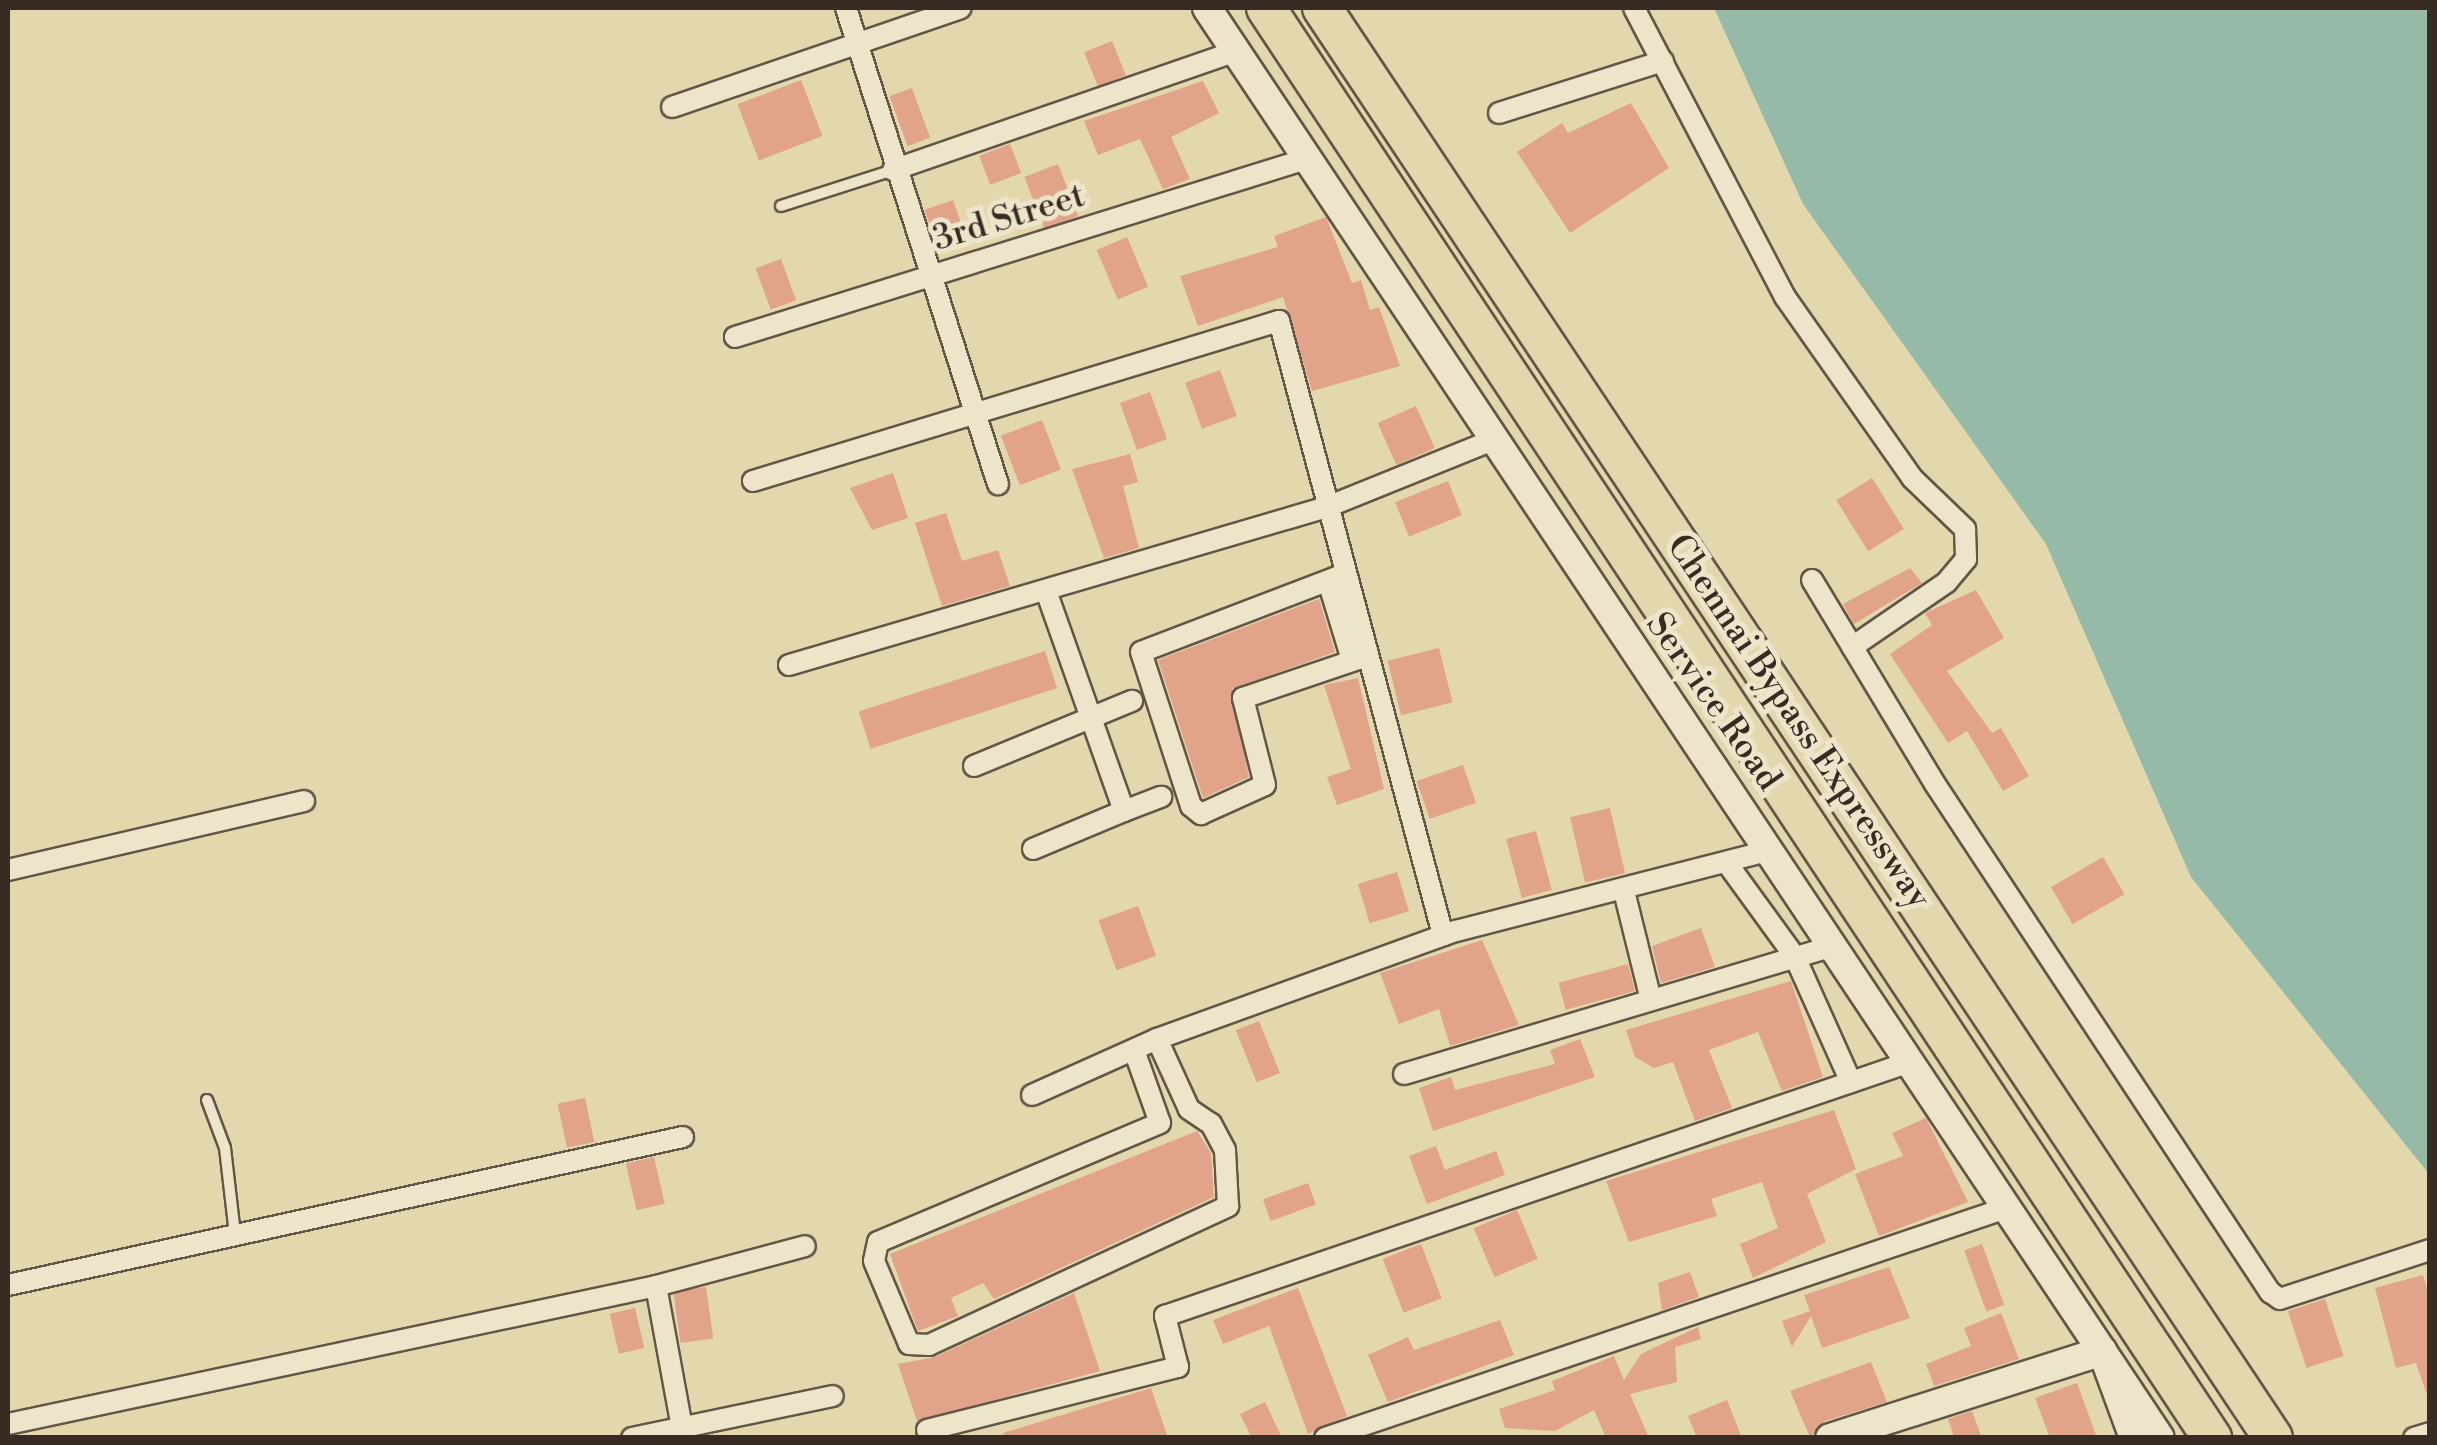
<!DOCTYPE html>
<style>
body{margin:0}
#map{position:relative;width:2437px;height:1445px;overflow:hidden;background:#e3d7ad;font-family:"Libre Bodoni",serif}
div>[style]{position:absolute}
.water>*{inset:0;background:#95baa8}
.building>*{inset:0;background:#e1a38a;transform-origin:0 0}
.roads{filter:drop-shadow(2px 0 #635646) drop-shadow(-2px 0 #635646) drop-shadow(0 2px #635646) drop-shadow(0 -2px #635646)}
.lane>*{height:10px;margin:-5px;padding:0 5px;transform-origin:5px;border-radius:5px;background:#ede5ca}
.street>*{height:20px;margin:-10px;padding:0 10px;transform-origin:10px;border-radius:10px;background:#ede5ca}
.secondary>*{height:28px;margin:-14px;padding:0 14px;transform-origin:14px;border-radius:14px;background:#ede5ca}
.highway>*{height:38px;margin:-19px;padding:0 19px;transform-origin:19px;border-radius:19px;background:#e3d7ad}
span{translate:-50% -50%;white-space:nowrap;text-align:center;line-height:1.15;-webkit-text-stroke:10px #ede5ca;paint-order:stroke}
.street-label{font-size:35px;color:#382b24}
.frame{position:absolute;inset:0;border:10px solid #382b24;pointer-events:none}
</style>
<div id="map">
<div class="water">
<i style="clip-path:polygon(1714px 8px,2429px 8px,2429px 1174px,2191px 877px,2046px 544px,1803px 204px)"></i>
</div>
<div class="building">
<i style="left:1112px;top:41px;width:37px;height:30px;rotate:68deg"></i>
<i style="left:801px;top:80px;width:60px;height:68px;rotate:69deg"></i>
<i style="clip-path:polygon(1203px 81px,1219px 113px,1171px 137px,1190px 179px,1163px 189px,1140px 139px,1098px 155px,1084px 121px)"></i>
<i style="left:912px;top:88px;width:53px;height:24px;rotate:70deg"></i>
<i style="clip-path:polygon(1631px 103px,1669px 168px,1570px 233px,1517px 152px,1562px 123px,1568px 133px)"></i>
<i style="left:1010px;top:144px;width:31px;height:33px;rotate:69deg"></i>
<i style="left:1058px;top:164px;width:56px;height:36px;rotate:69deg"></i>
<i style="left:953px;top:200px;width:42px;height:30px;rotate:71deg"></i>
<i style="clip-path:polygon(1326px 217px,1352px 283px,1361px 280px,1370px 310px,1379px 307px,1400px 366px,1312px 391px,1283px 297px,1198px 326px,1180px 276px,1278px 247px,1274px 236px)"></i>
<i style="left:1127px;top:237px;width:54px;height:33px;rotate:67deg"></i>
<i style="left:781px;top:259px;width:44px;height:27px;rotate:70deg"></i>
<i style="left:1220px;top:370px;width:49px;height:37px;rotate:70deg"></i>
<i style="left:1150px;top:392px;width:50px;height:32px;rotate:70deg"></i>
<i style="left:1416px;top:406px;width:46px;height:42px;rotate:66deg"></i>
<i style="left:1042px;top:420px;width:53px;height:44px;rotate:69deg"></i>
<i style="clip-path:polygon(1130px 454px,1138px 482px,1123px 486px,1139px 548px,1104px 558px,1072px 469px)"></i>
<i style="clip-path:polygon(893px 473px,908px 518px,872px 530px,850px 488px)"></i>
<i style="left:1872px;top:478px;width:60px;height:42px;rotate:58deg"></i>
<i style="left:1448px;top:481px;width:37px;height:57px;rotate:68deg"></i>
<i style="clip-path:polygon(946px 513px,962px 561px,998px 550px,1010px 586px,942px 606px,915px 523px)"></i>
<i style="clip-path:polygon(1910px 568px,1922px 583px,1854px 624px,1843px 604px)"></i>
<i style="clip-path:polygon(1976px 590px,2004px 638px,1947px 671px,1992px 733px,2001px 728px,2029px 776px,2003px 791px,1967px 731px,1948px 743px,1890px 654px,1932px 625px,1925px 613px)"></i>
<i style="clip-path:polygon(1319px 599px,1335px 652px,1232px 689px,1249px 777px,1203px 798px,1158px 660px)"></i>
<i style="left:1439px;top:648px;width:56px;height:53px;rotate:76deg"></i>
<i style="left:1045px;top:651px;width:39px;height:196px;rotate:72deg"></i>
<i style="clip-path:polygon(1358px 678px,1384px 789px,1337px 805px,1327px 777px,1351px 769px,1324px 685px)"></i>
<i style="left:1463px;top:765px;width:40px;height:49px;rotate:71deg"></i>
<i style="left:1610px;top:808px;width:67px;height:41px;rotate:77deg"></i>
<i style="left:1536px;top:831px;width:61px;height:31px;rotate:75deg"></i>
<i style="left:2103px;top:857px;width:43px;height:60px;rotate:60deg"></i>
<i style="left:1397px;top:872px;width:41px;height:41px;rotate:73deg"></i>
<i style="left:1138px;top:906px;width:53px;height:42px;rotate:70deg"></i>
<i style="clip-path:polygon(1701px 928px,1715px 967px,1661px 983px,1652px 946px)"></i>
<i style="clip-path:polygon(1482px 940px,1519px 1025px,1450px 1046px,1439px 1009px,1399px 1024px,1380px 973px)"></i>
<i style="left:1628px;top:964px;width:28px;height:72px;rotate:75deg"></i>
<i style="clip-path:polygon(1791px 981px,1823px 1077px,1782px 1091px,1758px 1032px,1709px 1050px,1732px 1108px,1695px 1121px,1673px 1062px,1654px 1068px,1635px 1057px,1626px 1030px)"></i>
<i style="left:1259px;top:1021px;width:56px;height:25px;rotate:68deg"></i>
<i style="clip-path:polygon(1580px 1039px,1595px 1077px,1433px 1131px,1419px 1088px,1451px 1077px,1455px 1090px,1555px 1064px,1550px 1050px)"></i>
<i style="left:585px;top:1098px;width:45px;height:28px;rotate:78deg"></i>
<i style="clip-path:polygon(1834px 1110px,1856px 1169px,1807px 1194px,1826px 1242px,1753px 1278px,1740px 1244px,1778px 1228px,1762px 1182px,1711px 1199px,1717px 1216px,1629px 1242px,1606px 1181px)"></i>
<i style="clip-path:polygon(1926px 1118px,1968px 1202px,1879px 1236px,1855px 1174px,1903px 1156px,1892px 1133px)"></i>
<i style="clip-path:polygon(1197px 1131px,1211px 1153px,1214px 1197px,994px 1299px,983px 1283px,951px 1298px,958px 1316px,918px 1331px,890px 1254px)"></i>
<i style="clip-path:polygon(1436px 1146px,1445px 1170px,1496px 1151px,1505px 1175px,1427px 1204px,1409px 1156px)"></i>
<i style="left:654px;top:1157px;width:48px;height:29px;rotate:77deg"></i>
<i style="left:1308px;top:1183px;width:23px;height:48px;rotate:70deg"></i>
<i style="left:1517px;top:1210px;width:53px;height:47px;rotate:67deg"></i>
<i style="left:1421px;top:1244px;width:58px;height:41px;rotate:69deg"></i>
<i style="left:1982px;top:1244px;width:65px;height:19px;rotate:70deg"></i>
<i style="clip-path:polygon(1889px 1267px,1910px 1318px,1822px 1348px,1811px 1316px,1792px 1347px,1782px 1321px,1810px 1311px,1804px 1295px)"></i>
<i style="clip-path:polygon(1690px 1272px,1699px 1297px,1662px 1310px,1658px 1283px)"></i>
<i style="clip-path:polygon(2423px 1275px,2430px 1300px,2427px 1395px,2416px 1363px,2396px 1368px,2375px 1288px)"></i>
<i style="left:706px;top:1287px;width:52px;height:33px;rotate:82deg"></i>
<i style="clip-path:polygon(1298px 1288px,1347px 1416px,1308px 1434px,1269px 1326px,1223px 1344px,1213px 1320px)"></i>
<i style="clip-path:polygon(1074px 1293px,1100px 1371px,917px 1421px,898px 1364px,935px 1357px)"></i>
<i style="left:2325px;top:1299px;width:60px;height:39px;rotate:72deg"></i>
<i style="left:635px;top:1308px;width:41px;height:26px;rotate:77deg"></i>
<i style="clip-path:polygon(2001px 1313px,2019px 1359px,1934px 1386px,1926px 1364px,1971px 1346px,1964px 1328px)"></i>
<i style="clip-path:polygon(1500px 1320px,1514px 1355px,1388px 1402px,1368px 1355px,1408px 1337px,1414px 1350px)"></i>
<i style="clip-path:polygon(1698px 1327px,1701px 1339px,1675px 1347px,1677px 1382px,1630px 1394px,1649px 1438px,1606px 1438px,1594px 1410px,1555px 1431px,1505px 1428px,1499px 1409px,1555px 1390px,1552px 1381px,1614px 1356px,1624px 1380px,1641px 1354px)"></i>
<i style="clip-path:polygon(1871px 1362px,1887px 1402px,1825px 1421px,1810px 1437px,1790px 1391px)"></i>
<i style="clip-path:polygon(2077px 1383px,2097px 1438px,2050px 1438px,2035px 1398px)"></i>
<i style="clip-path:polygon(1151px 1388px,1168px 1438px,1004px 1438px,1003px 1433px)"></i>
<i style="clip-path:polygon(1727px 1400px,1742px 1438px,1697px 1438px,1688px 1416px)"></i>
<i style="clip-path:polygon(1265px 1402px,1282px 1438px,1252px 1438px,1240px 1414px)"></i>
<i style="clip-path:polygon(1972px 1411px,1982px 1438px,1954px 1437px,1948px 1419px)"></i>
</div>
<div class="roads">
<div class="lane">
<i style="left:781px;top:206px;width:118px;rotate:-17.8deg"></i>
<i style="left:207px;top:1100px;width:51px;rotate:69.4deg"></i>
<i style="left:225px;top:1148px;width:88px;rotate:83.4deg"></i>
</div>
<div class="street">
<i style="left:846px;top:8px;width:500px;rotate:72.3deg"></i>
<i style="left:1634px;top:8px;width:326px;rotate:62.4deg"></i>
<i style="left:1785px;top:297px;width:221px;rotate:54.9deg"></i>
<i style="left:1912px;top:478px;width:74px;rotate:43.9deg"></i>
<i style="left:1965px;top:529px;width:30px;rotate:88deg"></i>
<i style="left:1966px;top:559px;width:30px;rotate:130deg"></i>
<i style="left:1947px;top:582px;width:115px;rotate:145.6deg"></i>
<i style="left:672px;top:107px;width:305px;rotate:-18.9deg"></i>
<i style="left:1499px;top:113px;width:172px;rotate:-17.6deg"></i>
<i style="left:893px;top:170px;width:364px;rotate:-19.1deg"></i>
<i style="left:735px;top:337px;width:595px;rotate:-17.31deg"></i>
<i style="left:753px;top:481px;width:550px;rotate:-16.92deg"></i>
<i style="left:1279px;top:321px;width:636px;rotate:75.05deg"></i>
<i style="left:1345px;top:574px;width:218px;rotate:159.1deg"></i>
<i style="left:1141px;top:652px;width:162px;rotate:72deg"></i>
<i style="left:1191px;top:806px;width:13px;rotate:39deg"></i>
<i style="left:1201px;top:814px;width:70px;rotate:-24.4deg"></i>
<i style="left:1265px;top:785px;width:90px;rotate:-104.2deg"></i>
<i style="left:1243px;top:698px;width:131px;rotate:-18.7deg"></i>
<i style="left:1812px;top:580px;width:238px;rotate:58.9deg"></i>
<i style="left:1935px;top:784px;width:609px;rotate:56.6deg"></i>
<i style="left:2270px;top:1292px;width:12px;rotate:35deg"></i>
<i style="left:2280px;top:1299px;width:158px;rotate:-18.1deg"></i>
<i style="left:1328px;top:581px;width:83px;rotate:73.1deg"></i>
<i style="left:789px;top:665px;width:561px;rotate:-16.37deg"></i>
<i style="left:1327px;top:507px;width:179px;rotate:-22deg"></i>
<i style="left:974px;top:766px;width:171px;rotate:-22.4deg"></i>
<i style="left:1124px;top:811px;width:40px;rotate:-21deg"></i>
<i style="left:1033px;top:849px;width:99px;rotate:-22.7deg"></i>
<i style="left:1124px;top:811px;width:233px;rotate:-109.5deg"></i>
<i style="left:1729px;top:866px;width:112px;rotate:54deg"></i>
<i style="left:1795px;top:957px;width:137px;rotate:65.9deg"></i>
<i style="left:8px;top:870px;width:304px;rotate:-13.1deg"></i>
<i style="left:1624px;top:891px;width:112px;rotate:76.1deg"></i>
<i style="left:1134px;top:1050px;width:77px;rotate:70.4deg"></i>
<i style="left:1160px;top:1123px;width:306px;rotate:157.1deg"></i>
<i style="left:878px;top:1242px;width:19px;rotate:102deg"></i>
<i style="left:874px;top:1261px;width:90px;rotate:67.1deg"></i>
<i style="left:909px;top:1344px;width:20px;rotate:3deg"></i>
<i style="left:929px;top:1345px;width:330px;rotate:-24.9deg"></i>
<i style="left:1228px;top:1206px;width:56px;rotate:-93.1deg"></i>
<i style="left:1225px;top:1150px;width:30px;rotate:-118deg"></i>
<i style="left:1211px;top:1124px;width:27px;rotate:-146deg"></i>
<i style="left:1189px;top:1109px;width:77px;rotate:-114.6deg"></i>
<i style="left:1404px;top:1074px;width:448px;rotate:-16.6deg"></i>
<i style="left:1032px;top:1095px;width:137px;rotate:-24.1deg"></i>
<i style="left:1157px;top:1039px;width:318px;rotate:-19.9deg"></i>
<i style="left:1456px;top:931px;width:325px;rotate:-14.4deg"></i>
<i style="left:8px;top:1285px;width:691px;rotate:-12.37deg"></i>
<i style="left:656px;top:1286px;width:154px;rotate:-15deg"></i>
<i style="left:8px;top:1424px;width:663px;rotate:-12.02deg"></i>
<i style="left:656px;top:1286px;width:144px;rotate:79.6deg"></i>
<i style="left:927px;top:1430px;width:259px;rotate:-14.1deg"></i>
<i style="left:1178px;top:1367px;width:53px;rotate:-104.3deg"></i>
<i style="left:1165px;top:1316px;width:787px;rotate:-18.83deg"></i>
<i style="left:632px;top:1438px;width:205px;rotate:-11.8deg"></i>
<i style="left:1325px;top:1438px;width:719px;rotate:-18.66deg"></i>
<i style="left:2414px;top:1438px;width:17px;rotate:-17deg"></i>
</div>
<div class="secondary">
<i style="left:1207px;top:8px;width:1718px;rotate:56.32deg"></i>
<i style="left:1830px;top:1438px;width:286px;rotate:-17.7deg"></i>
<i style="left:2102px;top:1351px;width:93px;rotate:69.8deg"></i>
</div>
<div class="highway">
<i style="left:1266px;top:8px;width:1715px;rotate:56.51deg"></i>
<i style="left:1322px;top:8px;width:1717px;rotate:56.37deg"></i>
</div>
</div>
<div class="street-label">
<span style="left:1009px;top:218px;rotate:-17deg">3rd Street</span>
<span style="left:1713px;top:702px;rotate:55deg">Service Road</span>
<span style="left:1798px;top:722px;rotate:56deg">Chennai Bypass Expressway</span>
</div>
<div class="frame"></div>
</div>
